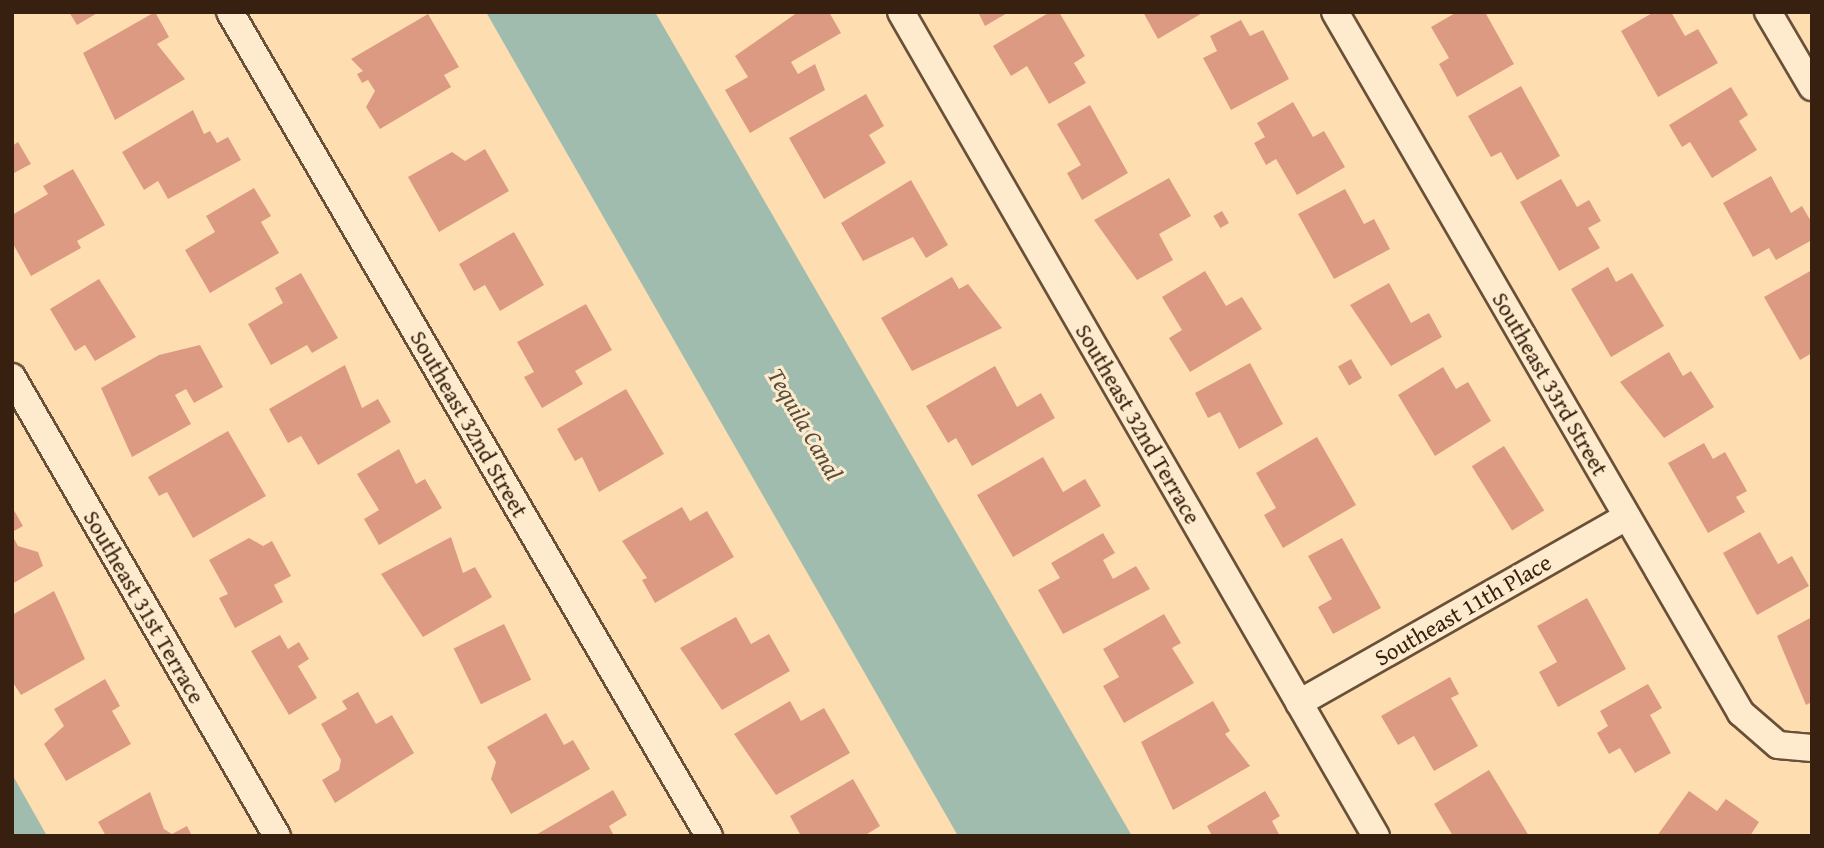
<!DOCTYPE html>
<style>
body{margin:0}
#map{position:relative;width:1824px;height:848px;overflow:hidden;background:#fedeb1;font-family:"Gentium Book Plus",serif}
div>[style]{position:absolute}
.water>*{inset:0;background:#a0bcaf}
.building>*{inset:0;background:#dd9a83;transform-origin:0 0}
.roads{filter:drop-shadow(2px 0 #695038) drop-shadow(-2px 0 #695038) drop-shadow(0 2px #695038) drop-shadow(0 -2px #695038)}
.street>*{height:26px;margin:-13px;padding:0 13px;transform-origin:13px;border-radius:13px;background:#feeacc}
span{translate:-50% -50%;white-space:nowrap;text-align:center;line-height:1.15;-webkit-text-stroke:6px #feeacc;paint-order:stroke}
.street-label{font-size:23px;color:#37200f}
.water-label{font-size:24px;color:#564f3f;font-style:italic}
.frame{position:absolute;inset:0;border:14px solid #37200f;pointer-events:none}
</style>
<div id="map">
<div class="water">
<i style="clip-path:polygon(486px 12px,655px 12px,1132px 836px,958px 836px)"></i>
<i style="clip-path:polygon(12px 774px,47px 836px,12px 836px)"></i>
</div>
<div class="building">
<i style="clip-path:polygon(69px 12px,99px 12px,77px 25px)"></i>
<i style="clip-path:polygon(155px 12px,169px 37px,157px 44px,185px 79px,115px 120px,83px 53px)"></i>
<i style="clip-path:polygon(798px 12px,829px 12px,841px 33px,791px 62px,798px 74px,815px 64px,825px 90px,750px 133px,725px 90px,748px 77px,735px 56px)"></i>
<i style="clip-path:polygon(978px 12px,1009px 12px,985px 26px)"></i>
<i style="clip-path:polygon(1050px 12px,1059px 12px,1085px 56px,1074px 63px,1086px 83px,1049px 104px,1027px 66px,1011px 76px,993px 46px)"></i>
<i style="clip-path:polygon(1143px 12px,1204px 12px,1158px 39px)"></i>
<i style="clip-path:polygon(1457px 12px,1485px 12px,1514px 64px,1457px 97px,1439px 64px,1449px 58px,1431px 27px)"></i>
<i style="clip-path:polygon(1654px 12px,1671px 12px,1685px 36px,1698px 29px,1718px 63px,1658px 97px,1621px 31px)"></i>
<i style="clip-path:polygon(428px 14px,459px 67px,444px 75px,451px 87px,380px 129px,366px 107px,375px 91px,368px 80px,362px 83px,357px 74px,363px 71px,351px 59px)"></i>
<i style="clip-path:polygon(1241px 20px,1250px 36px,1263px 30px,1289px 79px,1231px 110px,1203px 58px,1217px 51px,1210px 36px)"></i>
<i style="clip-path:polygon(1521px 86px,1560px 156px,1517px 180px,1501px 152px,1491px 157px,1468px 116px)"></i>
<i style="clip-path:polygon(1731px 87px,1748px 115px,1739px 121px,1757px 150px,1712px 178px,1690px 142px,1682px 147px,1669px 125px)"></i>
<i style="clip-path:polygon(866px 94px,884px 126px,869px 135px,886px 163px,824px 199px,789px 138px)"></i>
<i style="clip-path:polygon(1293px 102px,1313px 137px,1324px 131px,1345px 167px,1297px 195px,1276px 159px,1266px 165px,1254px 143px,1265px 137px,1257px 123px)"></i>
<i style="clip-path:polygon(1090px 105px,1128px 173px,1082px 200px,1067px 173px,1081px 165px,1057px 124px)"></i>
<i style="clip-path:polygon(193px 110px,204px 134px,210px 131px,217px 143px,228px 137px,241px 160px,168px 199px,158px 181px,144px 190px,122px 152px)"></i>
<i style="clip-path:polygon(18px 142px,31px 164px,12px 174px,12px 146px)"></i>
<i style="clip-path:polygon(485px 149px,509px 191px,439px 232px,408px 177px,452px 152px,465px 161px)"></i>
<i style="clip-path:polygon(73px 169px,105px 225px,77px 241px,81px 248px,31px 276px,12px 242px,12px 215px,48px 194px,43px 186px)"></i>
<i style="clip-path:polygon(1771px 176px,1791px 213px,1802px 206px,1812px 223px,1812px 240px,1776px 260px,1769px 248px,1753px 257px,1723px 203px)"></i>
<i style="clip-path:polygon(1169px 178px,1191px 216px,1159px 234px,1173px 260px,1137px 280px,1094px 220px)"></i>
<i style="clip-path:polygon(1561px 179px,1577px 207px,1589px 200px,1601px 221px,1588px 228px,1600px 248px,1559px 271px,1520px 202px)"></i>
<i style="clip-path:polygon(911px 180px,948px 245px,926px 258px,913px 237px,863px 261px,841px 223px)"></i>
<i style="clip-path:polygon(254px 188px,271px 216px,261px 222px,279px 253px,210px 293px,185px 250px,215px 232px,206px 216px)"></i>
<i style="clip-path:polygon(1345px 189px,1364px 224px,1374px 219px,1390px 249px,1334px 279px,1298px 214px)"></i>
<i style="left:1222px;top:211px;width:14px;height:10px;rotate:60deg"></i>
<i style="clip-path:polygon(514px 232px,544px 285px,500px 311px,485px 285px,474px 291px,459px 264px)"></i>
<i style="clip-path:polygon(1608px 267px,1616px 282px,1632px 273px,1664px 326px,1611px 357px,1571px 289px)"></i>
<i style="clip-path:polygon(1812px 270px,1812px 353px,1800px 360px,1764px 297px)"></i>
<i style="clip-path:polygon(1205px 271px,1226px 306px,1242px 297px,1262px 329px,1190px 372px,1169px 338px,1182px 330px,1162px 297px)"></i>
<i style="clip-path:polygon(301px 273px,338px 338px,312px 353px,307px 345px,271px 365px,248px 324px,283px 303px,275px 288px)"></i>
<i style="clip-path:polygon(952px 277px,959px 289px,968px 284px,1002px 328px,912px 371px,881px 318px)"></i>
<i style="clip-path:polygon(99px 279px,136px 337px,95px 361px,85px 345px,75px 351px,50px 309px)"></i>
<i style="clip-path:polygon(1389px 283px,1411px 323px,1429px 313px,1442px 337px,1391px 366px,1350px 305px)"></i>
<i style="clip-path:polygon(586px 304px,612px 350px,575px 371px,583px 384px,542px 408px,524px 377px,534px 372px,517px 342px)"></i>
<i style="clip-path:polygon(200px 345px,223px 387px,194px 403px,186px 389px,175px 395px,191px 424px,132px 457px,101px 388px,159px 355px)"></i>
<i style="clip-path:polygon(1669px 352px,1683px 376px,1691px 371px,1714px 407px,1664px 438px,1620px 382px)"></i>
<i style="left:1351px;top:359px;width:22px;height:15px;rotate:60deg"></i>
<i style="clip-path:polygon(1250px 363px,1283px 424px,1239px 449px,1220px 412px,1208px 418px,1195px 393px)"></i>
<i style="clip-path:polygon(345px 365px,362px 408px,378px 399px,391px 422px,318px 465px,301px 436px,288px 443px,269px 409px)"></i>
<i style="clip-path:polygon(995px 366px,1017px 407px,1041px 393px,1055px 418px,972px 466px,956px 438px,948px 443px,926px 406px)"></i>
<i style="clip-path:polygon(1443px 367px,1456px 389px,1468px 382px,1491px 421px,1435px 456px,1398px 395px)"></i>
<i style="clip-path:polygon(626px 389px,664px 454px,599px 492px,582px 457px,575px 461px,557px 429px)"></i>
<i style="clip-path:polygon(228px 431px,266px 496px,193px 538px,167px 492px,159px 496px,148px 477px)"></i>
<i style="clip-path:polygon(1317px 437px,1356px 505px,1283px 548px,1264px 515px,1276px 508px,1256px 473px)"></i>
<i style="clip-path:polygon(1704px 443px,1713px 459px,1725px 452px,1747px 491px,1736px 497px,1745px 512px,1708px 533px,1668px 463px)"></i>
<i style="left:1504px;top:446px;width:76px;height:38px;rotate:58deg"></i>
<i style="clip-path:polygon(399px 449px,416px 484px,425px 479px,442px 508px,379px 545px,364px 519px,379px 510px,357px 474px)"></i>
<i style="clip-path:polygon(1043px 457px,1063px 492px,1085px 479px,1101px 506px,1013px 557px,977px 495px)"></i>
<i style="clip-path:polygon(12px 507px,23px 526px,12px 532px)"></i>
<i style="clip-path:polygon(682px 507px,690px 521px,707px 511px,734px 557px,655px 603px,642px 580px,647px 578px,622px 541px)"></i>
<i style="clip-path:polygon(1760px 532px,1778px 564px,1792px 556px,1809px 586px,1757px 615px,1723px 553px)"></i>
<i style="clip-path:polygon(1103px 533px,1115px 553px,1103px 560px,1113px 579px,1136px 566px,1150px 589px,1063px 634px,1038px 590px,1060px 578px,1051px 563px)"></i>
<i style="clip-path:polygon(12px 535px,18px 546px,38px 552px,43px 566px,12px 584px)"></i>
<i style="clip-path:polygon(451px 537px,463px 573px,475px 567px,492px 597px,423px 637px,381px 574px)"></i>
<i style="clip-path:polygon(249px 538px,263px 546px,272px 541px,291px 576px,274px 585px,283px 602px,235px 628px,219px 598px,228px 594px,209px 560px)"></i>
<i style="clip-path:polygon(1342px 538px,1381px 608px,1333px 634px,1318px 607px,1332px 599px,1308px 556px)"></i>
<i style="clip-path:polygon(54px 591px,85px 659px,21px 695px,12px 681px,12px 615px)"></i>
<i style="clip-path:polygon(1587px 598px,1626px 669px,1558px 707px,1539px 672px,1557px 662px,1537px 626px)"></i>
<i style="clip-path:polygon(1164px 614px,1181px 643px,1172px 648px,1194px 683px,1124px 723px,1103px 686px,1119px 677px,1103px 649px)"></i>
<i style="clip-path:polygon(736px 617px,751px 644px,769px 634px,790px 671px,722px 710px,680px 648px)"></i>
<i style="clip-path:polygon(1812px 617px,1812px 702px,1806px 705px,1777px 636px)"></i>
<i style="left:504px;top:624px;width:62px;height:56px;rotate:64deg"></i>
<i style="clip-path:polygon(280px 635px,288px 649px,299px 642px,309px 659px,298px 666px,317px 698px,289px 715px,251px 651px)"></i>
<i style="clip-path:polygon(1450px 677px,1459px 694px,1451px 698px,1478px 746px,1434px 771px,1414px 736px,1398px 745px,1381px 716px)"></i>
<i style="clip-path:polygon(105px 679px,120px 706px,112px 711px,131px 744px,66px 781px,44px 744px,64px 726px,54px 709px)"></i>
<i style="clip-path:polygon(1648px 684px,1662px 708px,1650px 715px,1671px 753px,1635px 773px,1620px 748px,1609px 754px,1597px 733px,1608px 726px,1600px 711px)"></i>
<i style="clip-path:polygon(358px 692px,376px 724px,392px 715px,414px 753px,335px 803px,322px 780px,339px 770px,341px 760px,321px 724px,347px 709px,342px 701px)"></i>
<i style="clip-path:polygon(790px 701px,801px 721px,824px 708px,850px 753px,776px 795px,734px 734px)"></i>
<i style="clip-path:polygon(1213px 701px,1230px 731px,1225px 734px,1250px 766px,1173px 810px,1141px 742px)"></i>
<i style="clip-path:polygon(546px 713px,564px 745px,573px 740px,590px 769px,511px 814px,491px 779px,496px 762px,487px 747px)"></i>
<i style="clip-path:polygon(1489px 770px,1529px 836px,1453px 836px,1434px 804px)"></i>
<i style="clip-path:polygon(853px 779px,880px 826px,864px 836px,801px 836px,790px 816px)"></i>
<i style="clip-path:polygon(613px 790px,627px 815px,609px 826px,614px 836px,534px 836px)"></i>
<i style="clip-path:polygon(1265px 791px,1280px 816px,1272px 821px,1280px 836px,1212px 836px,1207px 826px)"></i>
<i style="clip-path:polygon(1689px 791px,1717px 811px,1726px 799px,1759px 822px,1750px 836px,1657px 836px)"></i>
<i style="clip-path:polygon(150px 792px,164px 829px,172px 834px,187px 826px,192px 836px,106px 836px,98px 822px)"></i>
</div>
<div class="roads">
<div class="street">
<i style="left:230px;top:12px;width:953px;rotate:59.83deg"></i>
<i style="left:901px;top:12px;width:951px;rotate:60.04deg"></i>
<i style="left:1335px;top:12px;width:810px;rotate:59.92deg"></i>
<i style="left:1741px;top:713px;width:49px;rotate:40.9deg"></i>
<i style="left:1778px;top:745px;width:34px;rotate:5deg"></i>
<i style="left:1768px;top:12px;width:87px;rotate:59.6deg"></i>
<i style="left:12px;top:377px;width:530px;rotate:60deg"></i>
<i style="left:1299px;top:703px;width:377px;rotate:-29.6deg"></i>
</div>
</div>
<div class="street-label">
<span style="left:1550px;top:384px;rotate:60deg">Southeast 33rd Street</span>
<span style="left:469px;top:424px;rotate:60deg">Southeast 32nd Street</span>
<span style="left:1138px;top:424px;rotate:60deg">Southeast 32nd Terrace</span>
<span style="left:144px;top:607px;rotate:60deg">Southeast 31st Terrace</span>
<span style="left:1463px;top:610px;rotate:-30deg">Southeast 11th Place</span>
</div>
<div class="water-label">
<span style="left:805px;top:424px;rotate:60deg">Tequila Canal</span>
</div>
<div class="frame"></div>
</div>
